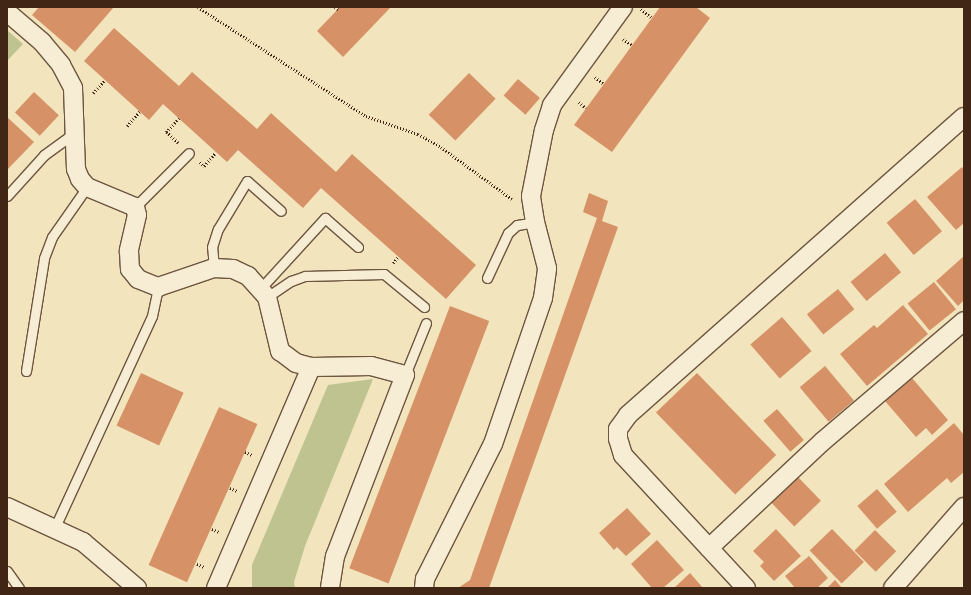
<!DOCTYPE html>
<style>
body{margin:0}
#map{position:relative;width:971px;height:595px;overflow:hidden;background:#f2e4bd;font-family:"Sorts Mill Goudy",serif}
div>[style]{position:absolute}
.green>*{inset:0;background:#bec38f}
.building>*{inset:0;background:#d69266;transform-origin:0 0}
.path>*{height:2.5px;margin-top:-1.25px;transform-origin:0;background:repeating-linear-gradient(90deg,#412616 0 1px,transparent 0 3px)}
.roads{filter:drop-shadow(1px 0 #6d5640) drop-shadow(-1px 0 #6d5640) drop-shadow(0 1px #6d5640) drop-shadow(0 -1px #6d5640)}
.lane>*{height:9px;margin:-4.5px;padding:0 4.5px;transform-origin:4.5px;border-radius:4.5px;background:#f7edd4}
.street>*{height:18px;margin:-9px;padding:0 9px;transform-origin:9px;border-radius:9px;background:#f7edd4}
span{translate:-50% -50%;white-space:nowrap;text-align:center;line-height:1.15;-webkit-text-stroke:3px #f7edd4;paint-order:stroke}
.frame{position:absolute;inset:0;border:8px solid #412616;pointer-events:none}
</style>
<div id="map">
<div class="green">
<i style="clip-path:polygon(7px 30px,23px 44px,7px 61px)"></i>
<i style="clip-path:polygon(373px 379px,305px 546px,294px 582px,295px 588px,252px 588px,252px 565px,328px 385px)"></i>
</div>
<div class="building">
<i style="clip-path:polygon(39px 7px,114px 7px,75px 52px,32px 15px)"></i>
<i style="clip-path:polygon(340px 7px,391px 7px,343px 57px,317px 31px)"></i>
<i style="clip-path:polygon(660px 7px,696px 7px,710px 18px,612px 152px,574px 125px)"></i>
<i style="clip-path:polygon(114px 28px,179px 86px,192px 72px,257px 129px,271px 113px,336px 172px,352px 154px,476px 265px,446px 299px,321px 188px,303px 208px,238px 150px,227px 162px,163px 104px,149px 120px,84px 61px)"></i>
<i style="left:469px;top:73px;width:37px;height:58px;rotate:44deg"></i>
<i style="left:518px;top:79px;width:29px;height:22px;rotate:41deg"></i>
<i style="left:34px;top:92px;width:34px;height:28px;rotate:43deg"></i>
<i style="clip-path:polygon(7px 117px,34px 142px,7px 170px)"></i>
<i style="clip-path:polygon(962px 167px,964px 170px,964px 223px,956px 230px,927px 197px)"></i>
<i style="clip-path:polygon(589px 193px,608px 201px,602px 221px,618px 227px,489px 588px,458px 588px,470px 580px,597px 218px,583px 212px)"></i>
<i style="left:915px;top:199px;width:42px;height:37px;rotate:50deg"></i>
<i style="left:885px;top:253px;width:25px;height:45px;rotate:50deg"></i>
<i style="clip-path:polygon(964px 256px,964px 300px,958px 306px,936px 281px)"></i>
<i style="left:934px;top:282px;width:35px;height:34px;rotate:51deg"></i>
<i style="left:838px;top:289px;width:26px;height:40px;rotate:51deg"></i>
<i style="clip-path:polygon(903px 305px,928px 334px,867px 386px,840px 354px,874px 325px,877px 328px)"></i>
<i style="left:450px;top:306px;width:42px;height:281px;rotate:21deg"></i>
<i style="left:782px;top:317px;width:45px;height:42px;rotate:49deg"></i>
<i style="left:825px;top:366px;width:45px;height:33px;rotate:50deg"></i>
<i style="left:141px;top:373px;width:47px;height:58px;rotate:25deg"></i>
<i style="left:697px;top:373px;width:114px;height:57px;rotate:46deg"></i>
<i style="clip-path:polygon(912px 378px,948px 420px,932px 435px,926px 428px,916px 437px,885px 401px)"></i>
<i style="left:219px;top:407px;width:42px;height:173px;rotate:24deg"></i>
<i style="left:777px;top:409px;width:41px;height:18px;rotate:49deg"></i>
<i style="clip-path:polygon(954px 423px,964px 435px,964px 472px,951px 483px,947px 478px,908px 512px,884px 484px)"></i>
<i style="left:798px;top:477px;width:33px;height:37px;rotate:46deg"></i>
<i style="left:877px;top:489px;width:30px;height:26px;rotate:49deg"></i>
<i style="clip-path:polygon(627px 508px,651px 534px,626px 556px,617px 547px,614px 550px,599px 533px)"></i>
<i style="clip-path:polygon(776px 529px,801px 556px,774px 581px,760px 566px,764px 562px,753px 551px)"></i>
<i style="left:832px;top:529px;width:46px;height:31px;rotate:46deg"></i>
<i style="left:875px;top:530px;width:30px;height:29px;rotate:45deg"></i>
<i style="clip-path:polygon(657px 540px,684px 570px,663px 588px,652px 588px,631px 564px)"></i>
<i style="clip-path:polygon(809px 556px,828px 578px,817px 588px,795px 588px,785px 576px)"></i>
<i style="clip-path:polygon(690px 573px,703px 588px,674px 588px)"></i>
<i style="clip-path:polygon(835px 580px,842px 588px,827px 588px)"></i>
</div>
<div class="path">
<i style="left:198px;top:7px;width:200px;rotate:33deg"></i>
<i style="left:366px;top:116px;width:55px;rotate:19.1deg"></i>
<i style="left:418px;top:134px;width:26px;rotate:29deg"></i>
<i style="left:441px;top:147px;width:88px;rotate:36.2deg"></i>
<i style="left:335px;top:7px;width:4px;rotate:34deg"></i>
<i style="left:641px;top:9px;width:14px;rotate:39deg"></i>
<i style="left:623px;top:39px;width:11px;rotate:34deg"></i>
<i style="left:595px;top:77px;width:11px;rotate:38deg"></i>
<i style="left:93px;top:93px;width:18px;rotate:-47deg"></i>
<i style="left:579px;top:102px;width:9px;rotate:41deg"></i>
<i style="left:127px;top:126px;width:20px;rotate:-49deg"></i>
<i style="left:178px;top:143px;width:16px;rotate:-137deg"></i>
<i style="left:166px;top:132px;width:19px;rotate:-47deg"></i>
<i style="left:200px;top:162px;width:6px;rotate:45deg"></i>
<i style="left:204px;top:166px;width:18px;rotate:-49deg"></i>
<i style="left:393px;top:263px;width:8px;rotate:-50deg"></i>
<i style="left:245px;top:452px;width:8px;rotate:23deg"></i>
<i style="left:230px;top:488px;width:8px;rotate:23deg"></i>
<i style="left:212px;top:529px;width:8px;rotate:23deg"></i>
<i style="left:197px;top:564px;width:8px;rotate:23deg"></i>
</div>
<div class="roads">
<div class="lane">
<i style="left:7px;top:196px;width:55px;rotate:-47.9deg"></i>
<i style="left:44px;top:155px;width:37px;rotate:-36deg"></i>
<i style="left:135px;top:207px;width:76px;rotate:-45deg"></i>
<i style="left:214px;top:268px;width:21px;rotate:-95deg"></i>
<i style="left:212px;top:247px;width:19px;rotate:-72deg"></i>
<i style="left:218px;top:229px;width:56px;rotate:-58.9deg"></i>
<i style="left:247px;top:181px;width:45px;rotate:41.4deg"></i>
<i style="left:487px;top:278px;width:50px;rotate:-65deg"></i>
<i style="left:508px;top:233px;width:12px;rotate:-42deg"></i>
<i style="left:517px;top:225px;width:18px;rotate:-9deg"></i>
<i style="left:261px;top:288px;width:95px;rotate:-47.6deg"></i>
<i style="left:325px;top:218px;width:44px;rotate:41.3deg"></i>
<i style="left:267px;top:297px;width:29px;rotate:-34deg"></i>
<i style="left:291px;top:281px;width:15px;rotate:-20deg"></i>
<i style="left:305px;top:276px;width:79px;rotate:-1.5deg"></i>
<i style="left:384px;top:274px;width:52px;rotate:39.5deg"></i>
<i style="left:26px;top:371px;width:114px;rotate:-80.9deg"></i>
<i style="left:44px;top:258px;width:22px;rotate:-69deg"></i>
<i style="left:52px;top:237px;width:61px;rotate:-55deg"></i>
<i style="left:405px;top:375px;width:56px;rotate:-68deg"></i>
<i style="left:55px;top:527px;width:232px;rotate:-65.3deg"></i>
<i style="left:152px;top:316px;width:30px;rotate:-78deg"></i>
<i style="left:7px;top:571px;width:21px;rotate:55deg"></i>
</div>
<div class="street">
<i style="left:7px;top:12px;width:46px;rotate:40.6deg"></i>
<i style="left:42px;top:42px;width:30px;rotate:50deg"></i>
<i style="left:61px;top:65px;width:26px;rotate:62deg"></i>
<i style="left:73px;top:88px;width:81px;rotate:87.9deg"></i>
<i style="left:76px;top:169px;width:11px;rotate:68deg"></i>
<i style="left:80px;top:179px;width:11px;rotate:49deg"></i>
<i style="left:87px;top:187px;width:52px;rotate:22.6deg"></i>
<i style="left:135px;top:207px;width:8px;rotate:76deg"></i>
<i style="left:137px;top:215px;width:37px;rotate:103deg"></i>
<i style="left:129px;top:251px;width:18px;rotate:87deg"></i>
<i style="left:130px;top:269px;width:13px;rotate:51deg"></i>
<i style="left:138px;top:279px;width:22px;rotate:22deg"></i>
<i style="left:158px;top:287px;width:59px;rotate:-18.7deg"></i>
<i style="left:214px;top:268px;width:19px;rotate:3deg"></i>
<i style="left:233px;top:269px;width:17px;rotate:25deg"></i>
<i style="left:248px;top:276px;width:28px;rotate:48deg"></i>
<i style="left:267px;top:297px;width:56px;rotate:76.5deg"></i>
<i style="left:280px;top:351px;width:20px;rotate:37deg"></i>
<i style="left:296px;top:363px;width:16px;rotate:15deg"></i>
<i style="left:311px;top:367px;width:60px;rotate:-1deg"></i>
<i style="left:371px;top:366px;width:35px;rotate:15deg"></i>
<i style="left:405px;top:375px;width:194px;rotate:111.1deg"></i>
<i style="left:335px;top:556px;width:32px;rotate:99deg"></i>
<i style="left:7px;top:507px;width:84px;rotate:24.7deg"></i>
<i style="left:83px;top:542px;width:71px;rotate:40.4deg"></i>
<i style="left:709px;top:548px;width:156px;rotate:-43.2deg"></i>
<i style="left:823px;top:441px;width:185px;rotate:-40.4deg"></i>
<i style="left:216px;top:588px;width:241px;rotate:-66.7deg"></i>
<i style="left:424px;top:588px;width:9px;rotate:-84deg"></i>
<i style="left:425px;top:579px;width:151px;rotate:-63.3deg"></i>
<i style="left:493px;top:444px;width:154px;rotate:-71.1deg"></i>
<i style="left:543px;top:298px;width:30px;rotate:-82deg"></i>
<i style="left:547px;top:268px;width:48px;rotate:-104.6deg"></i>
<i style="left:535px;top:222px;width:26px;rotate:-99deg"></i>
<i style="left:531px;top:196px;width:67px;rotate:-78.9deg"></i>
<i style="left:544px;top:130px;width:26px;rotate:-72deg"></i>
<i style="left:552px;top:105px;width:121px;rotate:-54.1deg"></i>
<i style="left:746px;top:588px;width:181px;rotate:-132.8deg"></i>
<i style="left:623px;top:455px;width:17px;rotate:-107deg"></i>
<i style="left:618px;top:439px;width:10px;rotate:-90deg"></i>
<i style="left:618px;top:429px;width:17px;rotate:-54deg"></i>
<i style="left:628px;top:415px;width:449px;rotate:-41.6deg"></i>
<i style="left:893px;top:588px;width:108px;rotate:-48.8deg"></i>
</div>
</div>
<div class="frame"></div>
</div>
